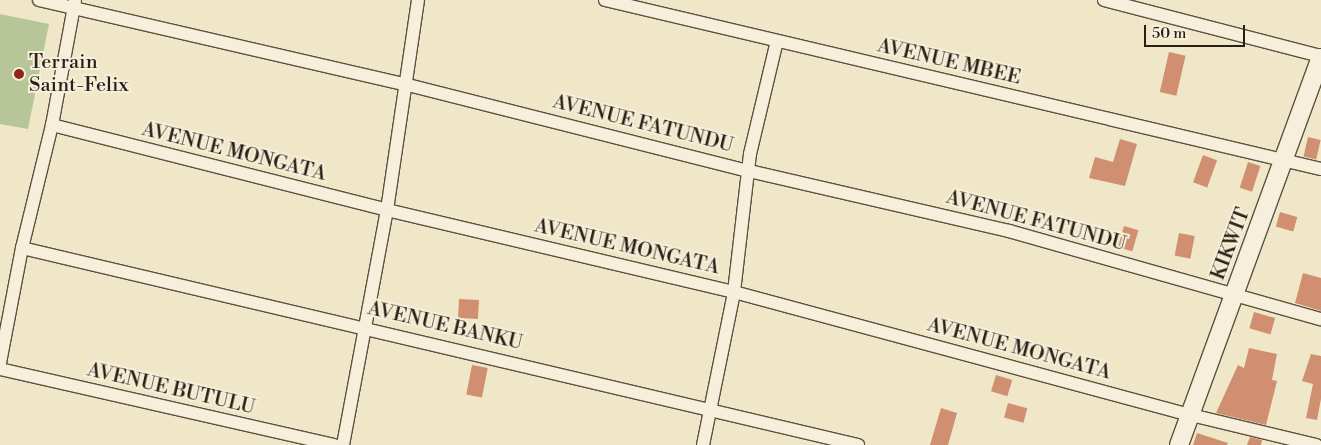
<!DOCTYPE html>
<style>
body{margin:0}
#map{position:relative;width:1321px;height:445px;overflow:hidden;background:#efe7c7;font-family:"Libre Bodoni",serif}
div>[style]{position:absolute}
.green>*{inset:0;background:#b6c698}
.building>*{inset:0;background:#d18f71;transform-origin:0 0}
.roads{filter:drop-shadow(1px 0 #5b5141) drop-shadow(-1px 0 #5b5141) drop-shadow(0 1px #5b5141) drop-shadow(0 -1px #5b5141)}
.street>*{height:12px;margin:-6px;padding:0 6px;transform-origin:6px;border-radius:6px;background:#f5efdb}
.secondary>*{height:18px;margin:-9px;padding:0 9px;transform-origin:9px;border-radius:9px;background:#f5efdb}
.dots>*{width:14px;height:14px;translate:-50% -50%;box-sizing:border-box;border:2px solid #f5efdb;border-radius:50%}
span{translate:-50% -50%;white-space:nowrap;text-align:center;line-height:1.15;-webkit-text-stroke:4px #f5efdb;paint-order:stroke}
.poi-label{font-size:20px;color:#2a1f14}
.left{translate:0 -50%;text-align:left}
.street-label{font-size:20px;color:#2a1f14}
.scale{position:absolute;left:1144px;top:25px;width:101px;height:22px;box-sizing:border-box;border:2px solid #2a1f14;border-top:0;padding-left:6px;font-size:15px;line-height:18px;white-space:nowrap;color:#2a1f14;-webkit-text-stroke:4px #f5efdb;paint-order:stroke}
</style>
<div id="map">
<div class="green">
<i style="clip-path:polygon(0 14px,49px 24px,28px 129px,0 124px)"></i>
</div>
<div class="building">
<i style="left:1169px;top:52px;width:17px;height:41px;rotate:13deg"></i>
<i style="left:1308px;top:137px;width:13px;height:20px;rotate:13deg"></i>
<i style="clip-path:polygon(1120px 139px,1137px 144px,1125px 186px,1089px 178px,1095px 157px,1113px 162px)"></i>
<i style="left:1203px;top:155px;width:15px;height:29px;rotate:20deg"></i>
<i style="left:1248px;top:162px;width:13px;height:27px;rotate:18deg"></i>
<i style="left:1280px;top:212px;width:18px;height:15px;rotate:16deg"></i>
<i style="left:1124px;top:226px;width:15px;height:22px;rotate:16deg"></i>
<i style="left:1179px;top:233px;width:16px;height:23px;rotate:11deg"></i>
<i style="clip-path:polygon(1303px 273px,1321px 278px,1321px 311px,1295px 303px)"></i>
<i style="left:459px;top:299px;width:20px;height:19px;rotate:3deg"></i>
<i style="left:1254px;top:312px;width:22px;height:17px;rotate:16deg"></i>
<i style="clip-path:polygon(1249px 348px,1277px 354px,1272px 380px,1277px 381px,1266px 425px,1216px 413px,1238px 365px,1244px 368px)"></i>
<i style="clip-path:polygon(1311px 354px,1321px 356px,1321px 399px,1317px 420px,1306px 418px,1313px 384px,1302px 381px)"></i>
<i style="left:472px;top:365px;width:16px;height:30px;rotate:11deg"></i>
<i style="left:996px;top:375px;width:17px;height:17px;rotate:17deg"></i>
<i style="left:1008px;top:403px;width:20px;height:15px;rotate:15deg"></i>
<i style="clip-path:polygon(941px 408px,957px 413px,948px 445px,930px 445px)"></i>
<i style="clip-path:polygon(1197px 433px,1228px 443px,1227px 445px,1193px 445px)"></i>
<i style="clip-path:polygon(1250px 437px,1262px 440px,1261px 445px,1247px 445px)"></i>
</div>
<div class="roads">
<div class="street">
<i style="left:39px;top:0;width:375px;rotate:13deg"></i>
<i style="left:404px;top:84px;width:356px;rotate:14.2deg"></i>
<i style="left:749px;top:171px;width:267px;rotate:13deg"></i>
<i style="left:1009px;top:231px;width:324px;rotate:15.8deg"></i>
<i style="left:605px;top:0;width:736px;rotate:13.28deg"></i>
<i style="left:1104px;top:0;width:224px;rotate:14.5deg"></i>
<i style="left:52px;top:125px;width:346px;rotate:14.2deg"></i>
<i style="left:387px;top:210px;width:357px;rotate:13.3deg"></i>
<i style="left:734px;top:292px;width:473px;rotate:15.1deg"></i>
<i style="left:1191px;top:415px;width:129px;rotate:13.5deg"></i>
<i style="left:22px;top:248px;width:859px;rotate:13.26deg"></i>
<i style="left:0;top:363px;width:117px;rotate:-79.2deg"></i>
<i style="left:22px;top:248px;width:127px;rotate:-76.3deg"></i>
<i style="left:52px;top:125px;width:126px;rotate:-79.5deg"></i>
<i style="left:0;top:369px;width:343px;rotate:12.8deg"></i>
<i style="left:343px;top:445px;width:239px;rotate:-79.4deg"></i>
<i style="left:387px;top:210px;width:212px;rotate:-81.6deg"></i>
<i style="left:703px;top:445px;width:156px;rotate:-78.5deg"></i>
<i style="left:734px;top:292px;width:139px;rotate:-83.4deg"></i>
<i style="left:750px;top:154px;width:116px;rotate:-76.6deg"></i>
</div>
<div class="secondary">
<i style="left:1179px;top:445px;width:412px;rotate:-69.9deg"></i>
</div>
</div>
<div class="dots">
<i style="left:19px;top:74px;background:#8f2418"></i>
</div>
<div class="poi-label">
<span class="left" style="left:29px;top:74px">Terrain<br>Saint-Felix</span>
</div>
<div class="street-label">
<span style="left:949px;top:62px;rotate:13deg">AVENUE MBEE</span>
<span style="left:643px;top:124px;rotate:14deg">AVENUE FATUNDU</span>
<span style="left:234px;top:152px;rotate:14deg">AVENUE MONGATA</span>
<span style="left:1036px;top:221px;rotate:15deg">AVENUE FATUNDU</span>
<span style="left:1231px;top:244px;rotate:-69deg">KIKWIT</span>
<span style="left:627px;top:247px;rotate:13deg">AVENUE MONGATA</span>
<span style="left:445px;top:326px;rotate:13deg">AVENUE BANKU</span>
<span style="left:1019px;top:349px;rotate:15deg">AVENUE MONGATA</span>
<span style="left:171px;top:389px;rotate:13deg">AVENUE BUTULU</span>
</div>
<div class="scale">50 m</div>
</div>
